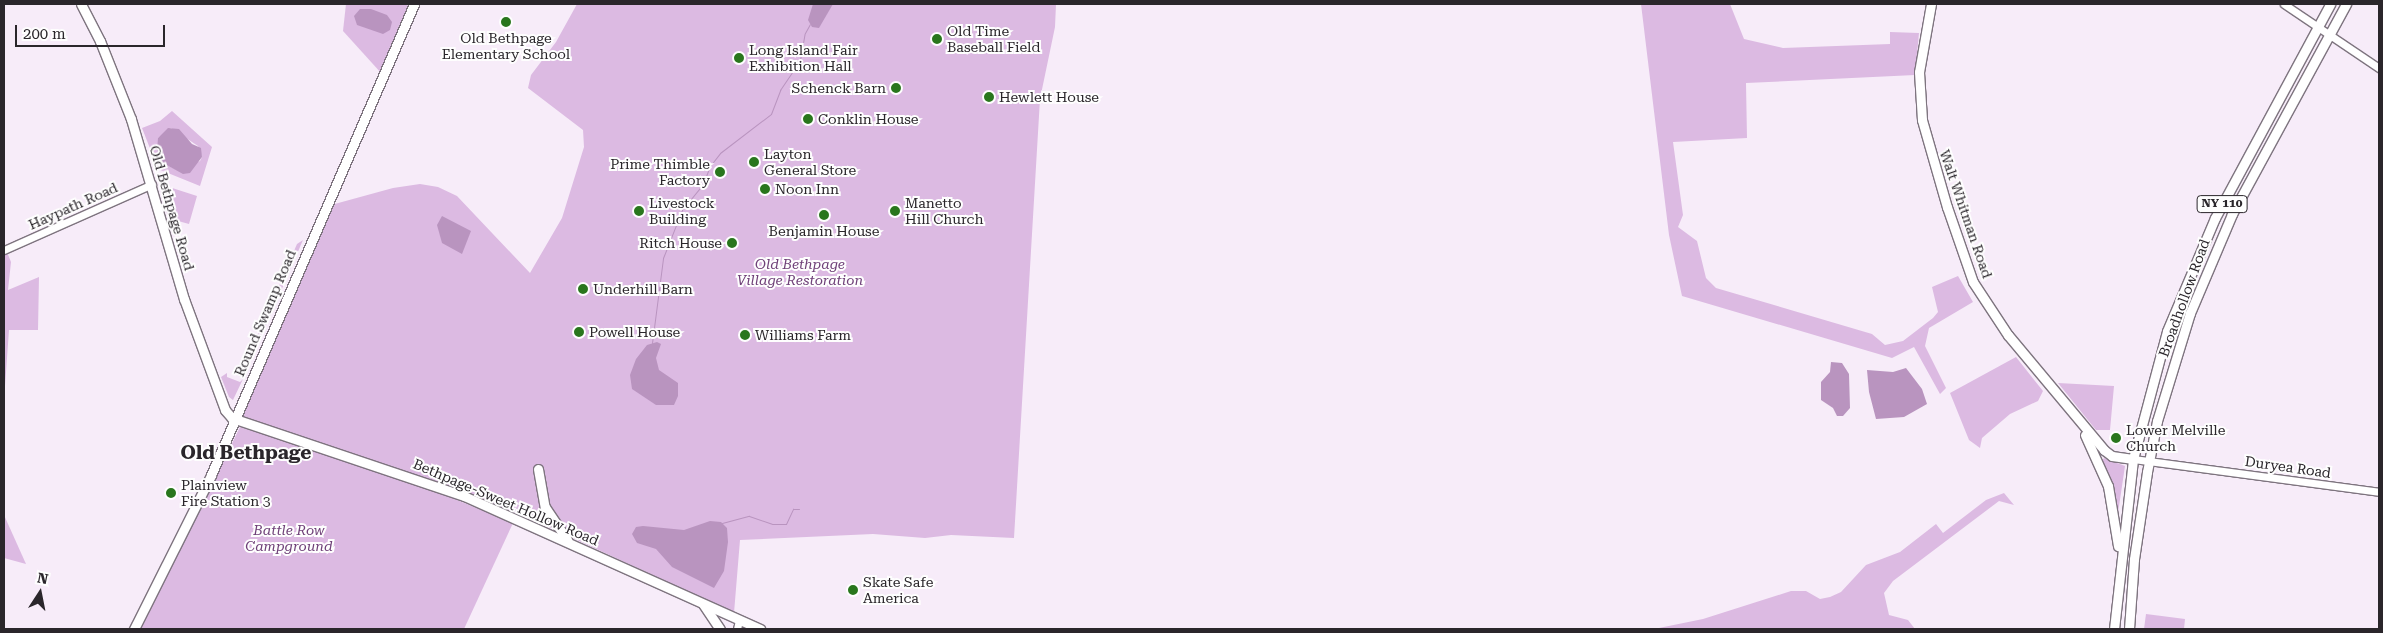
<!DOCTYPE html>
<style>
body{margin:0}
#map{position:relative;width:2383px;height:633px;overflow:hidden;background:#f7ecf9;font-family:"Roboto Serif",serif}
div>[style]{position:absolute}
.green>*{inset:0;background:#dcbae2}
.water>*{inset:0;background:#b994bf}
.stream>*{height:1px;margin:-0.5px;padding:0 0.5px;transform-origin:0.5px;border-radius:0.5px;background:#b994bf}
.roads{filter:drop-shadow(1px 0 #7e747f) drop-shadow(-1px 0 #7e747f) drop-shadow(0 1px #7e747f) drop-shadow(0 -1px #7e747f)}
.minor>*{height:7px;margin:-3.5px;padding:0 3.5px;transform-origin:3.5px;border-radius:3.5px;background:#fff}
.major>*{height:9px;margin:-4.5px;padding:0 4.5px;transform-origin:4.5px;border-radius:4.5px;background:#fff}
.dots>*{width:14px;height:14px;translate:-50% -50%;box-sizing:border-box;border:2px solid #fefefe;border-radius:50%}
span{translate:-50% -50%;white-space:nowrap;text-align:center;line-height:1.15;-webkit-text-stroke:4px #fefefe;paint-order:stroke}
.shield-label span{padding:1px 4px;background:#fefefe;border:1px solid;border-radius:4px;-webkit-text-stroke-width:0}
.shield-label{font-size:12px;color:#2a262b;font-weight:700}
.poi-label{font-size:14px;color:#2a262b}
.left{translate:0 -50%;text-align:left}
.right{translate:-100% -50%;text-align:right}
.street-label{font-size:14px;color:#2a262b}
.park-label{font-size:14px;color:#6f4078;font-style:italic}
.district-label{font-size:19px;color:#2a262b;font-weight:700}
.frame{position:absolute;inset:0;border:5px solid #2a262b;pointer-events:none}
.north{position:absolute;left:15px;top:568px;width:50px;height:50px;-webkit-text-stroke:4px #fefefe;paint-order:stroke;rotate:11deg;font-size:14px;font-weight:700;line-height:20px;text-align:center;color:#2a262b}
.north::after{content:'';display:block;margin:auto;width:18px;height:22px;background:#2a262b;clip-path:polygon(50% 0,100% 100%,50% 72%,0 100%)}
.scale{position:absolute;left:15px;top:25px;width:150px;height:22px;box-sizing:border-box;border:2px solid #2a262b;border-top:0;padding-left:6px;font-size:15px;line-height:18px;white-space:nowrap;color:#2a262b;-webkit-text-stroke:4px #fefefe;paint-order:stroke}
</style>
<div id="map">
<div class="green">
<i style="clip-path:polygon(346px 4px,408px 4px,406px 16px,382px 74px,343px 31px)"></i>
<i style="clip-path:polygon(577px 4px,1056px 4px,1055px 27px,1040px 99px,1014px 538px,951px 535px,925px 538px,873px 534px,740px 540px,734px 613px,534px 520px,240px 417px,331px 205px,393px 188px,420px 184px,438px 187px,457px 196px,530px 273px,562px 218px,584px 147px,583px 130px,528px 88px,531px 75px,556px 42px)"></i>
<i style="clip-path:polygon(1641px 4px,1730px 4px,1744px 39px,1783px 48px,1890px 44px,1890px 32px,1919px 33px,1915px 75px,1746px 83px,1747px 138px,1673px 142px,1683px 215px,1678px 227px,1697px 241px,1706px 278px,1716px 288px,1872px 334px,1885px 345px,1903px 341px,1933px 318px,1938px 312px,1932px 287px,1958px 276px,1973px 302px,1929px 328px,1925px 346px,1946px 388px,1940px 394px,1914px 347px,1892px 358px,1682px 296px,1669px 235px)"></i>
<i style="clip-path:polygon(evenodd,172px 111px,212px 147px,200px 186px,158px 169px,142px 128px,160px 121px,172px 111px,171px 128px,198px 146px,202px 157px,200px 161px,177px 170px,163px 163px,158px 150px,158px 138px,171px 128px)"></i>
<i style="clip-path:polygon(166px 186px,197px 196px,189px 224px,171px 219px,170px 224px,161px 192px)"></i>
<i style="clip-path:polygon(303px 240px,255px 351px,254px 351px,257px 336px,297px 244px)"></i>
<i style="clip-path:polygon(7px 252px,11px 262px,8px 290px,39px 277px,38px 330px,9px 330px,4px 400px,4px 253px)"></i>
<i style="clip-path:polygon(2016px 357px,2043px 391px,2038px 401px,2010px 414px,1982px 438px,1980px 448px,1969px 440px,1950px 393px)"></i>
<i style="clip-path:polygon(227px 373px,227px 377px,240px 382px,243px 379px,233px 400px,229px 397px,221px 377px)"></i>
<i style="clip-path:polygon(2058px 383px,2114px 386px,2110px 430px,2096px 430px)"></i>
<i style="clip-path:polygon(240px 427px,406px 479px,513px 523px,464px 629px,141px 629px)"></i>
<i style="clip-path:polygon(2104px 458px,2125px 466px,2118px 513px,2102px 461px)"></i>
<i style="clip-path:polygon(2004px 493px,2014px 505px,1999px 501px,1893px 581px,1884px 593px,1889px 615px,1908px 620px,1915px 629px,1654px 629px,1703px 619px,1791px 591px,1806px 591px,1820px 599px,1830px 597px,1841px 592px,1866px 565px,1900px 552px,1936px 524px,1943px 533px,1986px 500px)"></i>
<i style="clip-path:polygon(4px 515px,26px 564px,4px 558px)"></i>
<i style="clip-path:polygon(2146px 614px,2185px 619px,2184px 629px,2144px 629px)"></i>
</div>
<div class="water">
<i style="clip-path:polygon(813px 4px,833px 4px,819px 28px,812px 27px,808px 20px)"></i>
<i style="clip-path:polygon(360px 9px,371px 9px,387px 15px,392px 22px,390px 30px,383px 34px,357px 25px,354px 16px)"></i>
<i style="clip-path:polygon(168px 128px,179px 129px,192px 144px,201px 148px,202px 157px,190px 173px,183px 174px,163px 163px,157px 150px,158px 138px)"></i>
<i style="clip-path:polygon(442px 216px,471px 231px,462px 254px,442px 243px,437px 225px)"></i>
<i style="clip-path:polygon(657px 342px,661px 344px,656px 358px,659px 370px,678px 383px,678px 396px,674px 405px,656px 405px,632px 389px,630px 375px,636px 359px,647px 345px)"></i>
<i style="clip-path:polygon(1831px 362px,1842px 363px,1849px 374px,1850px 408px,1843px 416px,1837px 416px,1833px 408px,1821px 400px,1821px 382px,1830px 372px)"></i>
<i style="clip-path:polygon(1906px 368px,1922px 389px,1927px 404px,1904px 417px,1876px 419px,1869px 392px,1867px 370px,1893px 372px)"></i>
<i style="clip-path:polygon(710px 521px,721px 522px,727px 528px,728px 542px,724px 571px,714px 588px,672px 567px,656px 549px,637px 543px,632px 534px,636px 527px,643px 526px,684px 530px)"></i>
</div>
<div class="stream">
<i style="left:652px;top:343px;width:86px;rotate:-82.6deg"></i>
<i style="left:663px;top:258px;width:52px;rotate:-68.4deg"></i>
<i style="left:682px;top:210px;width:33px;rotate:-51deg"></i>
<i style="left:703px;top:184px;width:19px;rotate:-69deg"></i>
<i style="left:710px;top:166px;width:16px;rotate:-52deg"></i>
<i style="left:720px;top:153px;width:64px;rotate:-37.4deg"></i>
<i style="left:771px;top:114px;width:26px;rotate:-69deg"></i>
<i style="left:780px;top:90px;width:36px;rotate:-56deg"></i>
<i style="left:800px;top:60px;width:27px;rotate:-80deg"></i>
<i style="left:805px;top:33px;width:10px;rotate:-61deg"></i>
<i style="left:722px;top:523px;width:28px;rotate:-15deg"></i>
<i style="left:749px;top:516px;width:24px;rotate:19deg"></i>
<i style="left:772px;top:524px;width:14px"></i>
<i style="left:786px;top:524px;width:17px;rotate:-65deg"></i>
<i style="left:793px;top:509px;width:6px"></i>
</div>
<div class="roads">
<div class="minor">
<i style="left:2284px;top:4px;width:115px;rotate:34deg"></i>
<i style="left:4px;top:250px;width:162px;rotate:-24deg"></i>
<i style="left:2133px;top:459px;width:248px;rotate:7.6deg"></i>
<i style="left:737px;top:629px;width:9px;rotate:-77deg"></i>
</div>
<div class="major">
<i style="left:81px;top:4px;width:42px;rotate:62.8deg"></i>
<i style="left:100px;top:41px;width:84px;rotate:68.3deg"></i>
<i style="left:131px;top:119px;width:188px;rotate:73.6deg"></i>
<i style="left:184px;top:299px;width:118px;rotate:69.7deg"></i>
<i style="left:225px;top:410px;width:11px;rotate:49deg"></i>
<i style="left:232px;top:418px;width:245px;rotate:18.6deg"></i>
<i style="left:464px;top:496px;width:325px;rotate:24.2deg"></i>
<i style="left:1931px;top:4px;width:69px;rotate:100deg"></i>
<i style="left:1919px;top:72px;width:48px;rotate:86.4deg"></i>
<i style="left:1922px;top:120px;width:91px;rotate:74deg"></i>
<i style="left:1947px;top:207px;width:79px;rotate:70.9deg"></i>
<i style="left:1973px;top:282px;width:64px;rotate:56.6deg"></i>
<i style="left:2008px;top:335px;width:150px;rotate:50.1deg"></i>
<i style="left:2104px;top:450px;width:10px;rotate:37deg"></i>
<i style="left:2112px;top:456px;width:21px;rotate:8deg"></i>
<i style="left:2085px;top:435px;width:56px;rotate:65.7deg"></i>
<i style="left:2108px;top:486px;width:61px;rotate:80.5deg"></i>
<i style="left:538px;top:469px;width:39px;rotate:80deg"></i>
<i style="left:545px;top:507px;width:40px;rotate:56deg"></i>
<i style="left:703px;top:604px;width:30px;rotate:56deg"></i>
<i style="left:134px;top:629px;width:172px;rotate:-63.4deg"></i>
<i style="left:211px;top:475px;width:513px;rotate:-66.68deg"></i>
<i style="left:2114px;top:629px;width:171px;rotate:-83.6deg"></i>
<i style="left:2133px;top:459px;width:132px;rotate:-75.1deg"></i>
<i style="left:2167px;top:331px;width:123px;rotate:-67deg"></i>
<i style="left:2215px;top:218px;width:243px;rotate:-61.7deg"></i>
<i style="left:2129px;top:629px;width:70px;rotate:-85.9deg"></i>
<i style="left:2134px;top:559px;width:88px;rotate:-81.5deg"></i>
<i style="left:2147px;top:472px;width:52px;rotate:-78.9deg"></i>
<i style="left:2157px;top:421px;width:113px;rotate:-73deg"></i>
<i style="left:2190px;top:313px;width:108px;rotate:-67deg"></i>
<i style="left:2232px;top:214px;width:239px;rotate:-61.5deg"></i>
</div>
</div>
<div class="dots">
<i style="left:506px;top:22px;background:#29761d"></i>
<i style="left:937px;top:39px;background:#29761d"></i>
<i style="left:739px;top:58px;background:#29761d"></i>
<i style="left:896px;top:88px;background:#29761d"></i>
<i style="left:989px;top:97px;background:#29761d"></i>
<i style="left:808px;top:119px;background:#29761d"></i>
<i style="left:754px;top:162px;background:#29761d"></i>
<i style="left:720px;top:172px;background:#29761d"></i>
<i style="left:765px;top:189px;background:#29761d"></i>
<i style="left:639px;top:211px;background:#29761d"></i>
<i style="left:895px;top:211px;background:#29761d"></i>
<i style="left:824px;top:215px;background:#29761d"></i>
<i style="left:732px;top:243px;background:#29761d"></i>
<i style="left:583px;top:289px;background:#29761d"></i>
<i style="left:579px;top:332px;background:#29761d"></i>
<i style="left:745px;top:335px;background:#29761d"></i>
<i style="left:2116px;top:438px;background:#29761d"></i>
<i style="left:171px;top:493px;background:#29761d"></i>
<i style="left:853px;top:590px;background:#29761d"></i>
</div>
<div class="shield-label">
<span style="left:2222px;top:204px">NY 110</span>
</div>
<div class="poi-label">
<span class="left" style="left:947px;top:39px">Old Time<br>Baseball Field</span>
<span style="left:506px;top:46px">Old Bethpage<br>Elementary School</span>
<span class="left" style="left:749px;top:58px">Long Island Fair<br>Exhibition Hall</span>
<span class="right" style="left:886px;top:88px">Schenck Barn</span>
<span class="left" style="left:999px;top:97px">Hewlett House</span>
<span class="left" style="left:818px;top:119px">Conklin House</span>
<span class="left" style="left:764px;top:162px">Layton<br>General Store</span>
<span class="right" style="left:710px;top:172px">Prime Thimble<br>Factory</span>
<span class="left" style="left:775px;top:189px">Noon Inn</span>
<span class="left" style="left:649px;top:211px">Livestock<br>Building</span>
<span class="left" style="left:905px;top:211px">Manetto<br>Hill Church</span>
<span style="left:824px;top:231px">Benjamin House</span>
<span class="right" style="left:722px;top:243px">Ritch House</span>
<span class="left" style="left:593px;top:289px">Underhill Barn</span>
<span class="left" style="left:589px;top:332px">Powell House</span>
<span class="left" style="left:755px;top:335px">Williams Farm</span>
<span class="left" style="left:2126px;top:438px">Lower Melville<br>Church</span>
<span class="left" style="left:181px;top:493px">Plainview<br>Fire Station 3</span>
<span class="left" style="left:863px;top:590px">Skate Safe<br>America</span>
</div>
<div class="street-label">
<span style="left:73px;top:206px;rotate:-24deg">Haypath Road</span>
<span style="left:172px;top:208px;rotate:74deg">Old Bethpage Road</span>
<span style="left:1966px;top:214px;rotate:71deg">Walt Whitman Road</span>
<span style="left:2184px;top:298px;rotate:-70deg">Broadhollow Road</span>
<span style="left:265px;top:313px;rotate:-67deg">Round Swamp Road</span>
<span style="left:2288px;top:467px;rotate:8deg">Duryea Road</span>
<span style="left:506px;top:502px;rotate:23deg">Bethpage-Sweet Hollow Road</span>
</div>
<div class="park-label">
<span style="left:800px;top:272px">Old Bethpage<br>Village Restoration</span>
<span style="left:289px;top:538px">Battle Row<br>Campground</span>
</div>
<div class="district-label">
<span style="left:246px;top:453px">Old Bethpage</span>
</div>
<div class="frame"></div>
<div class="north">N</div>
<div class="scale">200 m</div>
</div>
